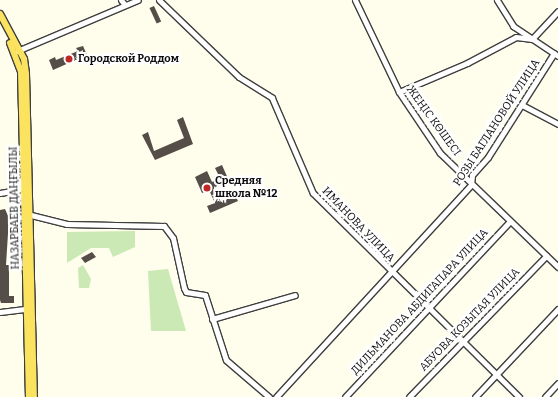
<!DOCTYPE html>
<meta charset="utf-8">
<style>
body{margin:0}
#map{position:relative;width:558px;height:397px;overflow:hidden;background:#fffdeb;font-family:Bitter,serif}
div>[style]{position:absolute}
.green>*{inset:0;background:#cbe9b4}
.building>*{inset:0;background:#554e48;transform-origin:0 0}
.roads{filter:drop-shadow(1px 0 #3f3f3f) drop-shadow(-1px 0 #3f3f3f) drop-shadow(0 1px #3f3f3f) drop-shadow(0 -1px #3f3f3f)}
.minor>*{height:5px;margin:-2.5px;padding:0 2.5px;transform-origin:2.5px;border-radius:2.5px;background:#fff}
.major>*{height:6px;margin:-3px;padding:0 3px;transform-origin:3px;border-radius:3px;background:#fbe25f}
.dots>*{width:11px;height:11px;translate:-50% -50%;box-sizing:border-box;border:2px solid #fff;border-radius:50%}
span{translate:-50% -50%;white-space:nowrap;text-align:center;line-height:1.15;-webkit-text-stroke:4px #fff;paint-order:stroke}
.poi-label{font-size:11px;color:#0c0c0c;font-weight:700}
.left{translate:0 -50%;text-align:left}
.street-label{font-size:11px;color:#0c0c0c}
</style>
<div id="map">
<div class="green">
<i style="clip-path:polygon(135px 231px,135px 247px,113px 257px,109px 248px,91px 248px,67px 263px,67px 232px)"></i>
<i style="clip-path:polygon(83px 265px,91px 279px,89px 288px,79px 288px,78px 268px)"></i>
<i style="clip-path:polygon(168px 269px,186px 331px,151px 331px,148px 271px)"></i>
</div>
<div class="building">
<i style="left:154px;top:6px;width:17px;height:5px;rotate:65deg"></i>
<i style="clip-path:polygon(83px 46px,87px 55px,53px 70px,49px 60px,55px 57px,56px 60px,78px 51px,76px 48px)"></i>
<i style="clip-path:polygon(183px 117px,193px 144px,155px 160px,142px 135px,148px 132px,154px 151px,184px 138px,177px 120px)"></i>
<i style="clip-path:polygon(222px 165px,229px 181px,215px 187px,221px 202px,234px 193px,238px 201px,210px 213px,207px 206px,215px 203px,209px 190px,202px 193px,195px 177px,207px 171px,212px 182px,220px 178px,215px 168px)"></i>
<i style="clip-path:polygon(5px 209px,9px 218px,6px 265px,9px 265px,9px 296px,14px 296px,14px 303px,1px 303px,0 300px,0 210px)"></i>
<i style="clip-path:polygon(92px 252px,96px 257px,85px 263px,81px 258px)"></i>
</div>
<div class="roads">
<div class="minor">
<i style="left:121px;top:0;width:6px;rotate:51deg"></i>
<i style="left:159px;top:0;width:111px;rotate:43.9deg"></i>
<i style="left:239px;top:77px;width:39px;rotate:32deg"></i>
<i style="left:272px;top:98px;width:103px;rotate:66.7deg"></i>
<i style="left:313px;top:193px;width:290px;rotate:44.7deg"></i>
<i style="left:355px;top:0;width:102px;rotate:64.4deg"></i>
<i style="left:399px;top:92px;width:73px;rotate:56.1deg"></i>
<i style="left:440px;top:153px;width:164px;rotate:44deg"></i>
<i style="left:497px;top:0;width:31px;rotate:58deg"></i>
<i style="left:513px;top:26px;width:54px;rotate:33.7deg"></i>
<i style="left:17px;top:51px;width:131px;rotate:-22.9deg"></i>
<i style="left:399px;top:92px;width:74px;rotate:-23.1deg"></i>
<i style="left:467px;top:63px;width:55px;rotate:-28deg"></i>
<i style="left:516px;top:37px;width:16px;rotate:7deg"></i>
<i style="left:532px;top:39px;width:38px;rotate:-47deg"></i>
<i style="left:522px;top:105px;width:41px;rotate:27.8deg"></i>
<i style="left:0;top:193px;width:27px;rotate:-10deg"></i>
<i style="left:31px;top:215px;width:37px;rotate:14deg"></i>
<i style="left:67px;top:224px;width:97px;rotate:1.2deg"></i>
<i style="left:164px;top:226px;width:15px;rotate:53deg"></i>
<i style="left:173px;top:238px;width:51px;rotate:77.6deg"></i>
<i style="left:184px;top:288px;width:4px;rotate:63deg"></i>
<i style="left:186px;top:292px;width:19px;rotate:9deg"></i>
<i style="left:205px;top:295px;width:68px;rotate:72.1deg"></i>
<i style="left:226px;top:360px;width:57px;rotate:40.7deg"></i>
<i style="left:0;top:312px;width:31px;rotate:-7deg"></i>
<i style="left:212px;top:319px;width:86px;rotate:-16.1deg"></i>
<i style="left:276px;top:397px;width:288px;rotate:-47.4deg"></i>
<i style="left:471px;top:185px;width:10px;rotate:-84deg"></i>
<i style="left:472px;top:175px;width:24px;rotate:-48deg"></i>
<i style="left:488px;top:157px;width:123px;rotate:-57.6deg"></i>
<i style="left:345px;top:397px;width:241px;rotate:-46.8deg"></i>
<i style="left:409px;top:397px;width:197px;rotate:-45.8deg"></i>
<i style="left:475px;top:397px;width:121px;rotate:-46.7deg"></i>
<i style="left:545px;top:397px;width:19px;rotate:-47deg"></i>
</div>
<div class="major">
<i style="left:0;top:14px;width:51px;rotate:61.9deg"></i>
<i style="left:24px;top:59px;width:15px;rotate:82deg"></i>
<i style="left:26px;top:74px;width:323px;rotate:88.6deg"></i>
<i style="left:10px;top:43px;width:30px;rotate:69deg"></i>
<i style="left:21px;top:71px;width:326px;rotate:88.6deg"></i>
</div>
</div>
<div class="dots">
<i style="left:69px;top:59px;background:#bd2822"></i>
<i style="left:207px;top:188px;background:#bd2822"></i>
</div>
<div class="poi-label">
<span class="left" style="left:78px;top:59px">Городской Роддом</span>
<span class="left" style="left:215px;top:188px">Средняя<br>школа №12</span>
</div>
<div class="street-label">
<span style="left:433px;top:121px;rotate:54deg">ЖЕҢІС КӨШЕСІ</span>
<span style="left:497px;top:123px;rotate:-57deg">РОЗЫ БАГЛАНОВОЙ УЛИЦА</span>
<span style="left:15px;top:208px;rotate:-91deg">НАЗАРБАЕВ ДАҢҒЫЛЫ</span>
<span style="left:358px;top:225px;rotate:46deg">ИМАНОВА УЛИЦА</span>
<span style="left:420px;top:302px;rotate:-47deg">ДИЛЬМАНОВА АБДИГАПАРА УЛИЦА</span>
<span style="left:470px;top:320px;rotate:-46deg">АБУОВА КОЗЫТАЯ УЛИЦА</span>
</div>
</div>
